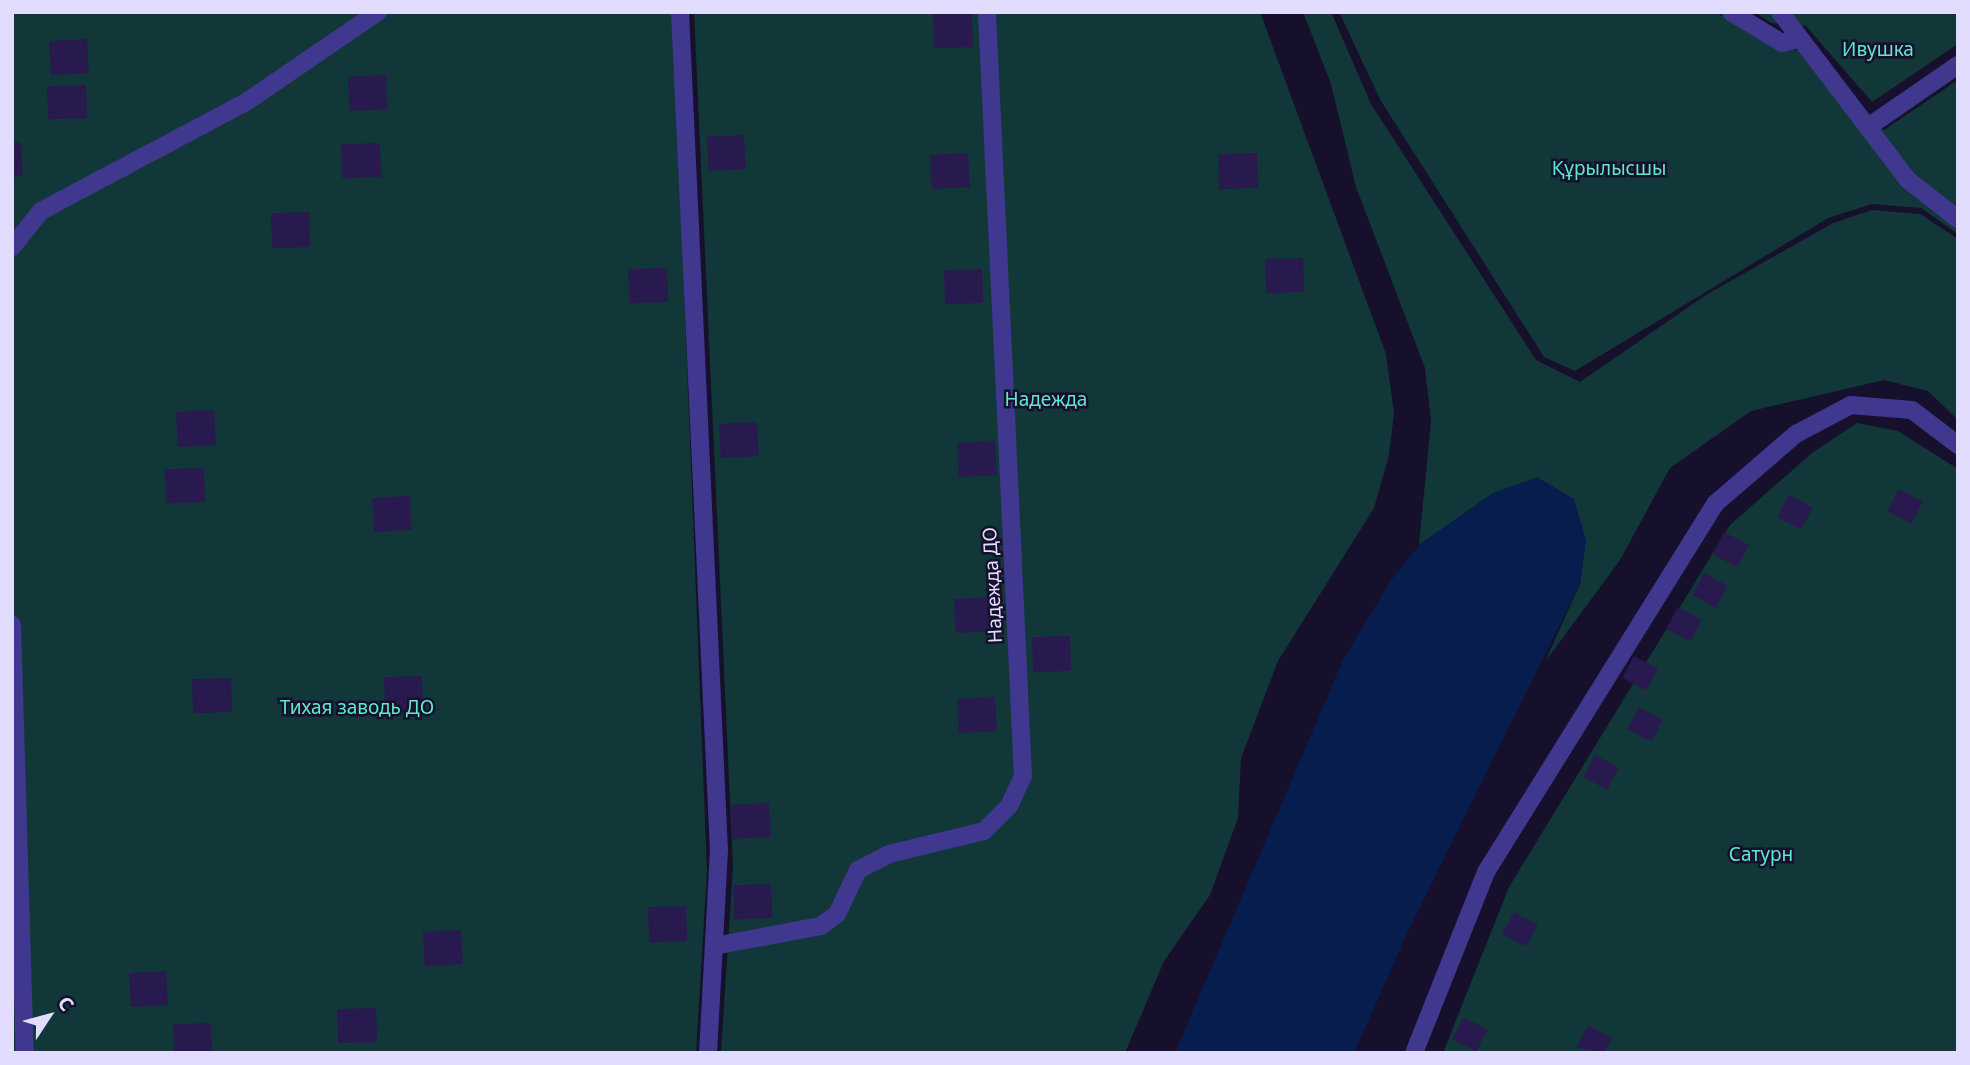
<!DOCTYPE html>
<meta charset="utf-8">
<style>
body{margin:0}
#map{position:relative;width:1970px;height:1065px;overflow:hidden;background:#16102d;font-family:"Noto Sans",sans-serif}
div>[style]{position:absolute}
.green>*{inset:0;background:#123738}
.water>*{inset:0;background:#071d4e}
.building>*{inset:0;background:#281a4f;transform-origin:0 0}
.minor>*{height:18px;margin:-9px;padding:0 9px;transform-origin:9px;border-radius:9px;background:#40388f}
span{translate:-50% -50%;white-space:nowrap;text-align:center;line-height:1.15;-webkit-text-stroke:5px #16102d;paint-order:stroke}
.park-label{font-size:19px;color:#5ee9ce}
.street-label{font-size:19px;color:#e2dcff}
.frame{position:absolute;inset:0;border:14px solid #e2dcff;pointer-events:none}
.north{position:absolute;left:14px;top:981px;width:70px;height:70px;-webkit-text-stroke:5px #16102d;paint-order:stroke;rotate:54deg;font-size:19px;font-weight:700;line-height:28px;text-align:center;color:#e2dcff}
.north::after{content:'';display:block;margin:auto;width:24px;height:32px;background:#e2dcff;clip-path:polygon(50% 0,100% 100%,50% 72%,0 100%)}
</style>
<div id="map">
<div class="green">
<i style="clip-path:polygon(12px 12px,673px 12px,707px 871px,696px 1053px,12px 1053px)"></i>
<i style="clip-path:polygon(694px 12px,1260px 12px,1386px 354px,1394px 413px,1389px 455px,1374px 508px,1278px 661px,1241px 758px,1238px 818px,1210px 895px,1164px 961px,1125px 1053px,721px 1053px,733px 866px)"></i>
<i style="clip-path:polygon(1303px 12px,1331px 12px,1371px 104px,1536px 360px,1580px 382px,1706px 295px,1833px 223px,1872px 210px,1920px 214px,1958px 239px,1958px 420px,1928px 391px,1884px 380px,1751px 411px,1670px 468px,1620px 560px,1545px 662px,1580px 584px,1586px 540px,1493px 493px,1419px 545px,1431px 421px,1425px 368px,1356px 187px,1331px 84px)"></i>
<i style="clip-path:polygon(1339px 12px,1716px 12px,1778px 51px,1798px 50px,1884px 130px,1958px 80px,1958px 234px,1921px 208px,1872px 204px,1828px 218px,1575px 371px,1544px 357px,1381px 101px)"></i>
<i style="clip-path:polygon(1755px 12px,1958px 12px,1958px 44px,1872px 102px,1806px 26px,1771px 23px)"></i>
<i style="clip-path:polygon(1857px 423px,1898px 431px,1958px 469px,1958px 1053px,1443px 1053px,1509px 887px,1730px 525px,1812px 453px)"></i>
</div>
<div class="water">
<i style="clip-path:polygon(1537px 477px,1574px 499px,1586px 540px,1580px 584px,1407px 933px,1354px 1053px,1175px 1053px,1343px 660px,1390px 582px,1419px 545px,1493px 493px)"></i>
</div>
<div class="building">
<i style="left:972px;top:13px;width:34px;height:39px;rotate:88deg"></i>
<i style="left:87px;top:39px;width:34px;height:38px;rotate:87deg"></i>
<i style="left:386px;top:75px;width:34px;height:38px;rotate:87deg"></i>
<i style="left:86px;top:85px;width:33px;height:39px;rotate:88deg"></i>
<i style="left:744px;top:135px;width:34px;height:37px;rotate:87deg"></i>
<i style="clip-path:polygon(12px 142px,21px 142px,23px 176px,12px 177px)"></i>
<i style="left:380px;top:143px;width:34px;height:39px;rotate:88deg"></i>
<i style="left:968px;top:153px;width:34px;height:38px;rotate:87deg"></i>
<i style="left:1257px;top:153px;width:35px;height:39px;rotate:88deg"></i>
<i style="left:309px;top:212px;width:35px;height:38px;rotate:88deg"></i>
<i style="left:1303px;top:258px;width:34px;height:38px;rotate:88deg"></i>
<i style="left:667px;top:268px;width:34px;height:39px;rotate:88deg"></i>
<i style="left:982px;top:269px;width:34px;height:38px;rotate:88deg"></i>
<i style="left:214px;top:410px;width:35px;height:38px;rotate:87deg"></i>
<i style="left:757px;top:422px;width:34px;height:38px;rotate:87deg"></i>
<i style="left:995px;top:441px;width:34px;height:38px;rotate:87deg"></i>
<i style="left:204px;top:468px;width:34px;height:39px;rotate:88deg"></i>
<i style="left:1899px;top:489px;width:27px;height:25px;rotate:28deg"></i>
<i style="left:1789px;top:495px;width:27px;height:25px;rotate:28deg"></i>
<i style="left:410px;top:496px;width:34px;height:38px;rotate:87deg"></i>
<i style="left:1724px;top:532px;width:28px;height:25px;rotate:27deg"></i>
<i style="left:1704px;top:573px;width:27px;height:25px;rotate:28deg"></i>
<i style="left:992px;top:597px;width:34px;height:38px;rotate:87deg"></i>
<i style="left:1678px;top:607px;width:27px;height:25px;rotate:28deg"></i>
<i style="left:1070px;top:636px;width:35px;height:38px;rotate:88deg"></i>
<i style="left:1634px;top:656px;width:27px;height:25px;rotate:28deg"></i>
<i style="left:422px;top:676px;width:34px;height:38px;rotate:88deg"></i>
<i style="left:231px;top:678px;width:34px;height:39px;rotate:88deg"></i>
<i style="left:995px;top:697px;width:34px;height:38px;rotate:87deg"></i>
<i style="left:1639px;top:707px;width:27px;height:25px;rotate:28deg"></i>
<i style="left:1595px;top:755px;width:27px;height:25px;rotate:28deg"></i>
<i style="left:769px;top:803px;width:34px;height:38px;rotate:87deg"></i>
<i style="left:771px;top:884px;width:34px;height:38px;rotate:88deg"></i>
<i style="left:686px;top:906px;width:35px;height:38px;rotate:88deg"></i>
<i style="left:1514px;top:912px;width:27px;height:25px;rotate:28deg"></i>
<i style="left:461px;top:930px;width:34px;height:38px;rotate:87deg"></i>
<i style="left:166px;top:971px;width:34px;height:37px;rotate:87deg"></i>
<i style="left:376px;top:1008px;width:34px;height:39px;rotate:88deg"></i>
<i style="left:1464px;top:1017px;width:27px;height:25px;rotate:28deg"></i>
<i style="left:211px;top:1023px;width:30px;height:38px;rotate:88deg"></i>
<i style="clip-path:polygon(1588px 1025px,1612px 1038px,1604px 1053px,1576px 1047px)"></i>
</div>
<div class="minor">
<i style="left:680px;top:12px;width:839px;rotate:87.34deg"></i>
<i style="left:719px;top:850px;width:203px;rotate:93.1deg"></i>
<i style="left:1731px;top:12px;width:60px;rotate:31.3deg"></i>
<i style="left:1782px;top:43px;width:18px;rotate:-13deg"></i>
<i style="left:1780px;top:12px;width:211px;rotate:52.7deg"></i>
<i style="left:1908px;top:180px;width:63px;rotate:38deg"></i>
<i style="left:1868px;top:127px;width:109px;rotate:-34.6deg"></i>
<i style="left:12px;top:247px;width:46px;rotate:-51.1deg"></i>
<i style="left:41px;top:211px;width:232px;rotate:-28deg"></i>
<i style="left:246px;top:102px;width:160px;rotate:-34.3deg"></i>
<i style="left:12px;top:625px;width:428px;rotate:88.3deg"></i>
<i style="left:714px;top:946px;width:109px;rotate:-10.6deg"></i>
<i style="left:821px;top:926px;width:20px;rotate:-37deg"></i>
<i style="left:837px;top:914px;width:49px;rotate:-64.5deg"></i>
<i style="left:858px;top:870px;width:35px;rotate:-27deg"></i>
<i style="left:889px;top:854px;width:98px;rotate:-13.6deg"></i>
<i style="left:984px;top:831px;width:35px;rotate:-45deg"></i>
<i style="left:1009px;top:806px;width:33px;rotate:-65deg"></i>
<i style="left:1023px;top:776px;width:765px;rotate:-92.7deg"></i>
<i style="left:1414px;top:1053px;width:195px;rotate:-68.3deg"></i>
<i style="left:1486px;top:872px;width:435px;rotate:-58.1deg"></i>
<i style="left:1716px;top:503px;width:106px;rotate:-40.8deg"></i>
<i style="left:1796px;top:434px;width:62px;rotate:-27.8deg"></i>
<i style="left:1851px;top:405px;width:61px;rotate:4.7deg"></i>
<i style="left:1912px;top:410px;width:58px;rotate:37.3deg"></i>
</div>
<div class="park-label">
<span style="left:1878px;top:50px">Ивушка</span>
<span style="left:1609px;top:169px">Құрылысшы</span>
<span style="left:1046px;top:400px">Надежда</span>
<span style="left:357px;top:708px">Тихая заводь ДО</span>
<span style="left:1761px;top:855px">Сатурн</span>
</div>
<div class="street-label">
<span style="left:993px;top:585px;rotate:-93deg">Надежда ДО</span>
</div>
<div class="frame"></div>
<div class="north">С</div>
</div>
